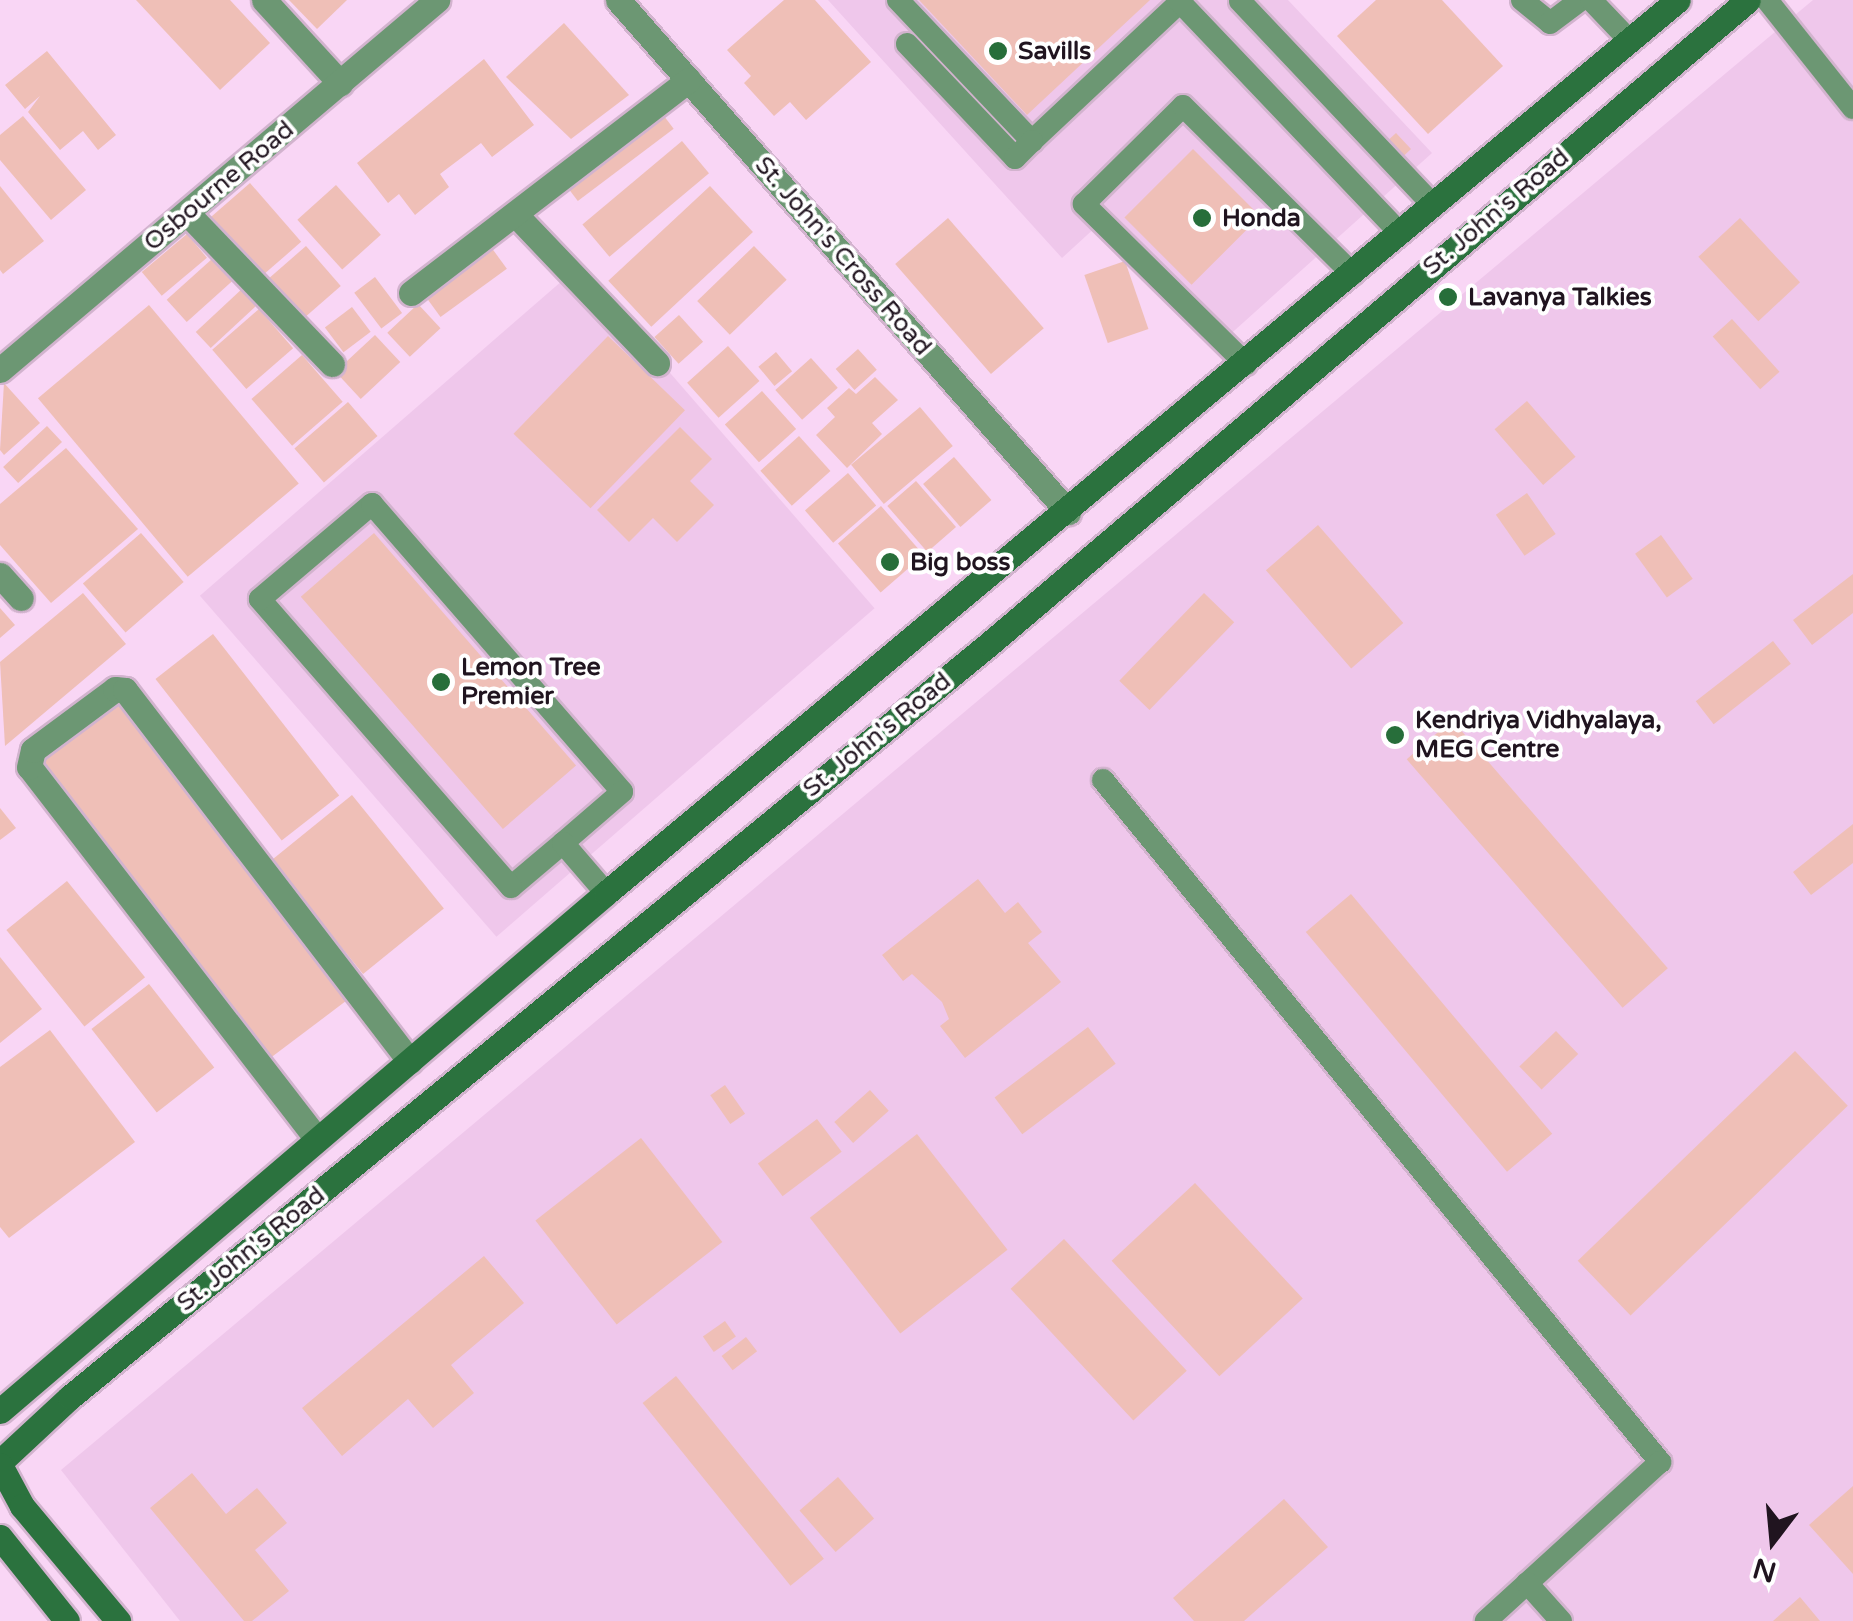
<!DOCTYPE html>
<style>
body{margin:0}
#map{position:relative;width:1853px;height:1621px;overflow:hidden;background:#f9d6f5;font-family:"Varela Round",sans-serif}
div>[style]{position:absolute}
.built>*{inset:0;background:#efc7eb;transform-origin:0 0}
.building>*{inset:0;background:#efbfb7;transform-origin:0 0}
.roads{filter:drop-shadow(2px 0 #d2b3ce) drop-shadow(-2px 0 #d2b3ce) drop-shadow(0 2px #d2b3ce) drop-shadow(0 -2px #d2b3ce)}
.service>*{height:22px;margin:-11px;padding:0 11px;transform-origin:11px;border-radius:11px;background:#6c9773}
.minor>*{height:25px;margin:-12.5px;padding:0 12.5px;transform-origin:12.5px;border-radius:12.5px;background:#6c9773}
.secondary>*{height:25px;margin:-12.5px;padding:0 12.5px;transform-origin:12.5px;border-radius:12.5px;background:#2b723e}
.dots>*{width:28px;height:28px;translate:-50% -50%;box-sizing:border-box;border:5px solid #fff;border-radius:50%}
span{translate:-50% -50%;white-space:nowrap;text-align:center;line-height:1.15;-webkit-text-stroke:8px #fff;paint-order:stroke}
.poi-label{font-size:25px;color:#20141f;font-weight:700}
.left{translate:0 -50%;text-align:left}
.street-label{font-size:25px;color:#20141f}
.north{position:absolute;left:1723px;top:1491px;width:100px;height:100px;-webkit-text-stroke:8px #fff;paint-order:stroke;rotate:196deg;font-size:28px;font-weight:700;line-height:40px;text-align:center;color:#20141f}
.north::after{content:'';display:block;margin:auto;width:35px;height:45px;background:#20141f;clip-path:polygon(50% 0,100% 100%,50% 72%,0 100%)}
</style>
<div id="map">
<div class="built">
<i style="clip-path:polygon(828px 0,1288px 0,1432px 153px,1215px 348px,1098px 225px,1062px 258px)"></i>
<i style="clip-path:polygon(1813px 0,1853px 0,1853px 1621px,180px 1621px,61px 1470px)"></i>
<i style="left:578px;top:267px;width:452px;height:501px;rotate:49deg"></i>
</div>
<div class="building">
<i style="clip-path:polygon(136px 0,230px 0,270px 43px,220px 90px)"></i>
<i style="clip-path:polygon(289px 0,347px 0,317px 29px)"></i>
<i style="clip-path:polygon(784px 0,815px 0,871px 62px,806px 120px,790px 102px,774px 116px,744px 83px,751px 76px,727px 50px)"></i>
<i style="clip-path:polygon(919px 0,1150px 0,1027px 115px)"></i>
<i style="clip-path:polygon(1376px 0,1442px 0,1503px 66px,1428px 134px,1337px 36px)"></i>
<i style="clip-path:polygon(564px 23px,629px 95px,571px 139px,506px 77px)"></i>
<i style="clip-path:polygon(47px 51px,116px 135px,98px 150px,83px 131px,60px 150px,28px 112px,40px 96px,25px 109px,5px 85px)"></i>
<i style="clip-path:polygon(484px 59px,534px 125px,492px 157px,481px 143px,440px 174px,449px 187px,415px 215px,399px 194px,388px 203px,357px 163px)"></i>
<i style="left:661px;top:112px;width:21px;height:120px;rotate:53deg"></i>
<i style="clip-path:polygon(23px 116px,86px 190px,51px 220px,0 160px,0 135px)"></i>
<i style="left:1396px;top:133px;width:22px;height:13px;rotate:47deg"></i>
<i style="left:682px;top:141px;width:42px;height:130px;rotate:50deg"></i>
<i style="left:1193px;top:149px;width:95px;height:97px;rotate:45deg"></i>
<i style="left:250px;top:183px;width:78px;height:59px;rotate:49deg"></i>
<i style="left:336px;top:185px;width:67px;height:52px;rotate:48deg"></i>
<i style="clip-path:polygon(0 186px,44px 241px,3px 274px,0 270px)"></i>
<i style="left:710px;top:186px;width:63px;height:139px;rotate:47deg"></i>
<i style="left:948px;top:218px;width:146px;height:70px;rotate:49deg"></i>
<i style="left:1740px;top:218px;width:88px;height:57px;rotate:47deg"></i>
<i style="left:187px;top:234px;width:31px;height:59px;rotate:50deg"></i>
<i style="left:306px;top:246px;width:53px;height:57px;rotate:49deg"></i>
<i style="left:754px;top:246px;width:47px;height:79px;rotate:46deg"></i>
<i style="left:491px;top:247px;width:27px;height:82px;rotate:54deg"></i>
<i style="left:212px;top:259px;width:30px;height:61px;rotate:48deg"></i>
<i style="left:1125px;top:261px;width:72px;height:43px;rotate:71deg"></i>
<i style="left:375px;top:277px;width:45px;height:26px;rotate:53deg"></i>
<i style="left:244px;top:287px;width:22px;height:66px;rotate:47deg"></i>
<i style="left:418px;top:304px;width:33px;height:42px;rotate:47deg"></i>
<i style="left:149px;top:305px;width:233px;height:145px;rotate:50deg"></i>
<i style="left:352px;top:307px;width:31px;height:34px;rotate:53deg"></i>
<i style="left:259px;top:309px;width:52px;height:62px;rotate:49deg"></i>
<i style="left:679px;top:315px;width:36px;height:33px;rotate:48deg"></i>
<i style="left:1732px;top:319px;width:71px;height:26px;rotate:48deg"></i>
<i style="left:375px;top:335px;width:37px;height:54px;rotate:47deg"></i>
<i style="left:608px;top:336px;width:107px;height:136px;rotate:44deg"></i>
<i style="left:728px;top:346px;width:47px;height:55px;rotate:48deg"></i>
<i style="left:858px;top:349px;width:28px;height:30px;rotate:48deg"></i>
<i style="left:776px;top:352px;width:25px;height:23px;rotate:50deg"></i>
<i style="left:302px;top:355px;width:62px;height:67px;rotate:49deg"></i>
<i style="left:811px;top:358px;width:40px;height:48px;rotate:48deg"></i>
<i style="clip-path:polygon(875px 377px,898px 400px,872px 423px,882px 434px,847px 468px,816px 435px,835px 417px,827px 408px,849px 388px,856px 394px)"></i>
<i style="clip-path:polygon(4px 383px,40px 423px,4px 455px,0 450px)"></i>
<i style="left:762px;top:391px;width:51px;height:50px;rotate:48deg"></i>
<i style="left:1527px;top:401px;width:74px;height:43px;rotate:49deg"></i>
<i style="left:348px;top:402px;width:45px;height:71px;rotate:49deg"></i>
<i style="left:920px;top:407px;width:51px;height:90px;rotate:50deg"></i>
<i style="left:47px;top:426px;width:22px;height:60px;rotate:47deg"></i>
<i style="clip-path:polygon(680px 427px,712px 459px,690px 481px,714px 505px,677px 542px,653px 518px,629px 542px,597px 510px)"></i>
<i style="left:799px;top:436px;width:47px;height:52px;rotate:48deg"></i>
<i style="clip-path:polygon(66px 448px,138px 529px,51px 603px,0 545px,0 504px)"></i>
<i style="left:954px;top:457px;width:57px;height:41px;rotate:49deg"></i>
<i style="left:848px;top:473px;width:43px;height:57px;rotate:49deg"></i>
<i style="left:916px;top:481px;width:61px;height:38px;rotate:49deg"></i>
<i style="left:1527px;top:493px;width:50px;height:38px;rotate:55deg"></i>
<i style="left:881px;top:506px;width:65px;height:57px;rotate:49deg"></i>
<i style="left:1318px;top:525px;width:130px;height:69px;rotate:49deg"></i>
<i style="left:141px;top:533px;width:65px;height:77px;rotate:49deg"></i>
<i style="left:374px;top:533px;width:308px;height:97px;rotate:49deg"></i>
<i style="left:1661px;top:535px;width:54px;height:32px;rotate:54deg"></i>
<i style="clip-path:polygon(1853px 574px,1853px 613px,1812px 645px,1793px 620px)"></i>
<i style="clip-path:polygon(83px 593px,126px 644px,5px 746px,0 662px)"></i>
<i style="left:1204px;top:593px;width:42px;height:122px;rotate:44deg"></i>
<i style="clip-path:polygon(0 608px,15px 625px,0 638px)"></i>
<i style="left:213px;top:634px;width:205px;height:73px;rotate:52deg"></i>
<i style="left:1773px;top:641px;width:29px;height:98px;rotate:52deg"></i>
<i style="left:116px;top:696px;width:382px;height:100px;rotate:53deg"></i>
<i style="left:1452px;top:720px;width:329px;height:60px;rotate:49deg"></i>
<i style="left:352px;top:795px;width:146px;height:104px;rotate:51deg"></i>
<i style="clip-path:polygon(0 808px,16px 828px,0 840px)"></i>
<i style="clip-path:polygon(1853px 824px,1853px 863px,1811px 895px,1793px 872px)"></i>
<i style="clip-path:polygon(978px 879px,1005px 913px,1018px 902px,1042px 932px,1028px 943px,1061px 982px,965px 1058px,940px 1026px,949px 1019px,942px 1002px,912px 974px,903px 981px,882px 955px)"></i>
<i style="left:67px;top:881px;width:124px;height:78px;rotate:51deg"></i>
<i style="left:1351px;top:894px;width:313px;height:59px;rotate:50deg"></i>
<i style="clip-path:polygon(0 957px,42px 1009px,0 1043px)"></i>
<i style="left:149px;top:984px;width:106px;height:73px;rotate:52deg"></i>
<i style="left:1088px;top:1027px;width:46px;height:117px;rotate:53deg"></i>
<i style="clip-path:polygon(50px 1030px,135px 1142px,9px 1238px,0 1227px,0 1067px)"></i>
<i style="left:1556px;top:1031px;width:32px;height:51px;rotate:46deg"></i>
<i style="left:1795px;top:1051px;width:76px;height:302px;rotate:46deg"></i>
<i style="left:725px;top:1085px;width:35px;height:18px;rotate:55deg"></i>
<i style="left:870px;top:1090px;width:28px;height:48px;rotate:48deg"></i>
<i style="left:817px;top:1119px;width:41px;height:74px;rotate:53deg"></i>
<i style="left:917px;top:1134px;width:147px;height:136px;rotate:52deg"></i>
<i style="left:641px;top:1138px;width:132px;height:134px;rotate:52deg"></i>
<i style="left:1195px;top:1183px;width:158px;height:114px;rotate:47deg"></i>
<i style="left:1064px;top:1239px;width:180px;height:73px;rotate:47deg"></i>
<i style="clip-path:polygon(484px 1256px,524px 1303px,451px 1365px,474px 1393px,433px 1428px,408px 1399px,342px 1456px,302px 1408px)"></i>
<i style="left:725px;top:1321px;width:19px;height:27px;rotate:55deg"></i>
<i style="left:746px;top:1337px;width:18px;height:31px;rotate:52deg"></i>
<i style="left:676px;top:1376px;width:235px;height:43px;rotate:51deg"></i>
<i style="clip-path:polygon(192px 1473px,226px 1514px,257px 1488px,287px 1523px,255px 1550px,289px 1591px,252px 1621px,244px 1621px,150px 1508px)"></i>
<i style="left:838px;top:1477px;width:55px;height:51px;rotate:49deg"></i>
<i style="clip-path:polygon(1853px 1486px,1853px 1574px,1809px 1525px)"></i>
<i style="clip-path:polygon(1284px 1499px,1328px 1547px,1244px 1621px,1194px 1621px,1173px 1598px)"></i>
<i style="clip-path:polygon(1800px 1597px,1820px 1621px,1773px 1621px)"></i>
</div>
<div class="roads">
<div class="service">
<i style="left:898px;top:0;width:195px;rotate:46.5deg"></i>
<i style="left:1032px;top:141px;width:206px;rotate:-43.2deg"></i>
<i style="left:1522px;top:0;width:36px;rotate:39deg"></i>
<i style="left:1550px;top:23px;width:38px;rotate:-37deg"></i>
<i style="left:1591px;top:0;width:57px;rotate:46.4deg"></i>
<i style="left:1767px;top:0;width:138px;rotate:51.5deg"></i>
<i style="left:1240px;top:1px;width:282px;rotate:46.6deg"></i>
<i style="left:1180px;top:2px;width:320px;rotate:46.4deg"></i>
<i style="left:907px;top:44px;width:157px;rotate:46.5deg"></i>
<i style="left:1015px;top:158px;width:24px;rotate:-45deg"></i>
<i style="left:1246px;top:364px;width:228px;rotate:-135.4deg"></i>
<i style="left:1084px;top:204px;width:139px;rotate:-44.7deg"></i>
<i style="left:1183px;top:106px;width:239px;rotate:44.7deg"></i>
<i style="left:1103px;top:780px;width:881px;rotate:50.76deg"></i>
<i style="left:1660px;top:1462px;width:236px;rotate:137.6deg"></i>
<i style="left:563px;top:843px;width:68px;rotate:139.8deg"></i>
<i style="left:511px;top:887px;width:382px;rotate:-131.1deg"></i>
<i style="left:260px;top:599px;width:147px;rotate:-40.3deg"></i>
<i style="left:372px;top:504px;width:381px;rotate:49deg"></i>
<i style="left:622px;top:792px;width:78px;rotate:139.2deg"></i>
<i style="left:563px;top:843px;width:66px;rotate:49.3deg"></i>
<i style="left:1527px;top:1583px;width:51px;rotate:48.2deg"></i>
</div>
<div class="minor">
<i style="left:264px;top:0;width:113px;rotate:47.5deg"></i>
<i style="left:618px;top:0;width:682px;rotate:48.69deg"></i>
<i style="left:188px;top:214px;width:208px;rotate:46.2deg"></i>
<i style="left:515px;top:214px;width:206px;rotate:46.4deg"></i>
<i style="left:411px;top:293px;width:350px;rotate:-37.5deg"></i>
<i style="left:0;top:370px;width:573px;rotate:-40.25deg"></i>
<i style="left:0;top:575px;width:31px;rotate:48deg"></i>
<i style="left:317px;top:1139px;width:470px;rotate:-127.7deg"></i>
<i style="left:29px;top:767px;width:17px;rotate:-77deg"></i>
<i style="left:33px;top:750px;width:102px;rotate:-36.6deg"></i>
<i style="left:115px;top:689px;width:10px;rotate:6deg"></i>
<i style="left:125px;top:690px;width:468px;rotate:52.5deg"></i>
</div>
<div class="secondary">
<i style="left:0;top:1411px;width:797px;rotate:-40.52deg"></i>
<i style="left:606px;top:893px;width:1395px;rotate:-39.8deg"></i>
<i style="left:0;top:1462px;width:96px;rotate:-42.9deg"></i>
<i style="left:70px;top:1397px;width:1188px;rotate:-39.33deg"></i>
<i style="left:989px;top:644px;width:995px;rotate:-40.31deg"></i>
<i style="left:0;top:1465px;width:47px;rotate:61.8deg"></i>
<i style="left:22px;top:1506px;width:150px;rotate:50.1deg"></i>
<i style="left:0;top:1537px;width:107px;rotate:51.4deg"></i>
</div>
</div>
<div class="dots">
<i style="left:998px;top:51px;background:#276e3a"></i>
<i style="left:1202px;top:218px;background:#276e3a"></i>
<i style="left:1448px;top:297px;background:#276e3a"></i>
<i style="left:890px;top:562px;background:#276e3a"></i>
<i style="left:441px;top:682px;background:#276e3a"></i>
<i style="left:1395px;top:735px;background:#276e3a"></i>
</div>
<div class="poi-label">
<span class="left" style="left:1018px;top:51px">Savills</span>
<span class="left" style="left:1222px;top:218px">Honda</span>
<span class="left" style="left:1468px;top:297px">Lavanya Talkies</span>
<span class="left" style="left:910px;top:562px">Big boss</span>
<span class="left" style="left:461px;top:682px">Lemon Tree<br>Premier</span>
<span class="left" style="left:1415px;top:735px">Kendriya Vidhyalaya,<br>MEG Centre</span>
</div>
<div class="street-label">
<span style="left:219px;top:186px;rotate:-40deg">Osbourne Road</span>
<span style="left:1496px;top:212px;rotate:-40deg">St. John's Road</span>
<span style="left:843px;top:256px;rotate:49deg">St. John's Cross Road</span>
<span style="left:877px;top:735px;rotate:-39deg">St. John's Road</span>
<span style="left:251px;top:1249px;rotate:-39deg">St. John's Road</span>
</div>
<div class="north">N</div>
</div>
